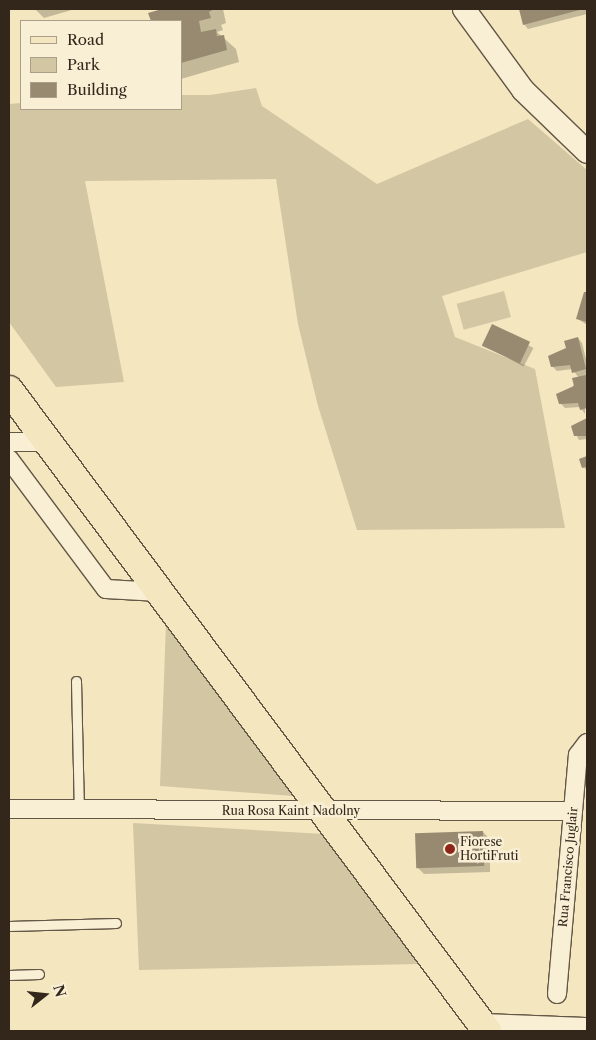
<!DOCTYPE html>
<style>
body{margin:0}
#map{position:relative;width:596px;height:1040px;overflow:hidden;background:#f4e6bf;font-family:"Libre Caslon Text",serif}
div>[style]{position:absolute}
.green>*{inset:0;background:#d3c6a3;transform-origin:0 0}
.shadow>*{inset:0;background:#0003;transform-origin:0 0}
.building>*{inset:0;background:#978a71;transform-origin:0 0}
.roads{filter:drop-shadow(1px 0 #635745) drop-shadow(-1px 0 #635745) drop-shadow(0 1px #635745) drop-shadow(0 -1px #635745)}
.service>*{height:9px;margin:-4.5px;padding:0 4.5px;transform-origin:4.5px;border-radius:4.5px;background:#f8efd5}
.minor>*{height:18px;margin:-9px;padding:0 9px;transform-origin:9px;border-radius:9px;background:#f8efd5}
.tertiary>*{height:22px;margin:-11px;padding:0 11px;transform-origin:11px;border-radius:11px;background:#f8efd5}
.primary>*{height:28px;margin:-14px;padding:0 14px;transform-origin:14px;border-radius:14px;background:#f4e6bf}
.dots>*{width:14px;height:14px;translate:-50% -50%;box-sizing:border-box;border:2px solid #f8efd5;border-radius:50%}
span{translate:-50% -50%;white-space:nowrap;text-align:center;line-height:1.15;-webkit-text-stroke:5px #f8efd5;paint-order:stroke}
.street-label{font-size:12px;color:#33271c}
.poi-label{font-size:12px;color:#33271c}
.left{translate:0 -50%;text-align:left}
.frame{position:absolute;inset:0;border:10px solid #33271c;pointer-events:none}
.legend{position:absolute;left:20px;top:20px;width:162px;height:90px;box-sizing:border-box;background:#f8efd5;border:1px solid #a99f8b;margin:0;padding:6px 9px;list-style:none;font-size:15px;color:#33271c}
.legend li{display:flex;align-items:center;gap:10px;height:25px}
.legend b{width:25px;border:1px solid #a99f8b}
.north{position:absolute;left:20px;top:970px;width:50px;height:50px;-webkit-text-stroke:4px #f8efd5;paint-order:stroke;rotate:74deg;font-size:14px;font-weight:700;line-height:20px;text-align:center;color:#33271c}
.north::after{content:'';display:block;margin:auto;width:18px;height:22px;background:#33271c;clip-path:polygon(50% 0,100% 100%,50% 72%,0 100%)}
</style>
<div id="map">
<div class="green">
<i style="clip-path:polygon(256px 88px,262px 106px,377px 184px,528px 119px,587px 170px,587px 252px,442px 296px,455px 337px,535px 369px,565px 528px,357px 530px,318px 406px,298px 324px,276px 179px,85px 181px,124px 382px,56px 387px,9px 322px,9px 104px,21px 103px,21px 109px,181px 109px,181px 95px,210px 95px)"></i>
<i style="left:504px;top:291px;width:27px;height:49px;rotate:75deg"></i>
<i style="clip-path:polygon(166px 624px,293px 796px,160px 786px)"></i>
<i style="clip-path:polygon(133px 823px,324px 834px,418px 964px,139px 970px)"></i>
</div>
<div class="shadow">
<i style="clip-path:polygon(35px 9px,75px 9px,44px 18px)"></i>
<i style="clip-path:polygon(167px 9px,223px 9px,226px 23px,221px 25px,223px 30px,217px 32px,236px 49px,239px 62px,181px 79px,181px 21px,152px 21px,150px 14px)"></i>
<i style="clip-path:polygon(521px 9px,587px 9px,587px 14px,528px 29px,524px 24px)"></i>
<i style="clip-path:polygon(585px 293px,587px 294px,587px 325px,578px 319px)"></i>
<i style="left:492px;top:326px;width:47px;height:21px;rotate:28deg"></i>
<i style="clip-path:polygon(578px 338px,582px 343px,587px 363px,585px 414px,580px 407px,565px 408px,560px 403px,579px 378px,572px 369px,557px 371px,552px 366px)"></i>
<i style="clip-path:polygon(587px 420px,587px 439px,579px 440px,572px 427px)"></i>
<i style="clip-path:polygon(587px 456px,587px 472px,580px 459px)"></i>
<i style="clip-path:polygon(483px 832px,490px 839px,490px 872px,424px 874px,417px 867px)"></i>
</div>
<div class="building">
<i style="clip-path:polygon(162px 9px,214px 9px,209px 12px,211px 18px,199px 21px,201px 32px,216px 29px,217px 36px,224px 35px,227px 50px,181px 63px,181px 21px,151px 21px,148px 13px)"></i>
<i style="clip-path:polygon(519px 9px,583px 9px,523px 25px)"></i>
<i style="clip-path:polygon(584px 292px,587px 292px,587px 322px,576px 319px)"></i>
<i style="left:492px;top:324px;width:42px;height:24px;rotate:25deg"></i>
<i style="clip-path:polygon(578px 337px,586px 369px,572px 373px,570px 365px,551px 367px,548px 356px,566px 348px,564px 341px)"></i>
<i style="clip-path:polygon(586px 375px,587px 408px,580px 410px,578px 403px,559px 404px,556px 394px,574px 386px,572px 378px)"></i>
<i style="clip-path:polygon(587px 418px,587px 436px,574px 436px,571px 426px)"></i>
<i style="clip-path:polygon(587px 456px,587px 467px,582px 468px,579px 459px)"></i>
<i style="left:483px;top:831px;width:35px;height:68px;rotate:88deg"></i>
</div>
<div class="roads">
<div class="service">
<i style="left:76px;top:681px;width:128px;rotate:88.7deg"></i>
<i style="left:9px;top:926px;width:107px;rotate:-1.6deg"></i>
<i style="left:9px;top:975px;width:30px;rotate:-2deg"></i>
</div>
<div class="minor">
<i style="left:9px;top:442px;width:38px"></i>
<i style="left:9px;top:459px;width:162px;rotate:53.3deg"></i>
<i style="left:106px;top:589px;width:53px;rotate:3.2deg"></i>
<i style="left:9px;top:809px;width:564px;rotate:0.2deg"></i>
<i style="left:557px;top:994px;width:240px;rotate:-85deg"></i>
<i style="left:578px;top:755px;width:15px;rotate:-53deg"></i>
</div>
<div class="tertiary">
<i style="left:464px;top:9px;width:100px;rotate:53.9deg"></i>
<i style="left:523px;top:90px;width:89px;rotate:44.1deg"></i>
<i style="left:482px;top:1025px;width:105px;rotate:2.2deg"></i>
</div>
<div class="primary">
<i style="left:9px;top:390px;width:800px;rotate:53.29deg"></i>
</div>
</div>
<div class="dots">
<i style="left:450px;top:849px;background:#8f2418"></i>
</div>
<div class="street-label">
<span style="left:291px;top:811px">Rua Rosa Kaint Nadolny</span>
<span style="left:568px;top:867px;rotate:-85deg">Rua Francisco Juglair</span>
</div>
<div class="poi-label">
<span class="left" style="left:460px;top:849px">Fiorese<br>HortiFruti</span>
</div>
<div class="frame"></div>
<ul class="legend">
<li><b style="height:6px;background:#f4e6bf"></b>Road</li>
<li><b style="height:14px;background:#d3c6a3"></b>Park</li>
<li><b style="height:14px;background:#978a71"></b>Building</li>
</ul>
<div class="north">N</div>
</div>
